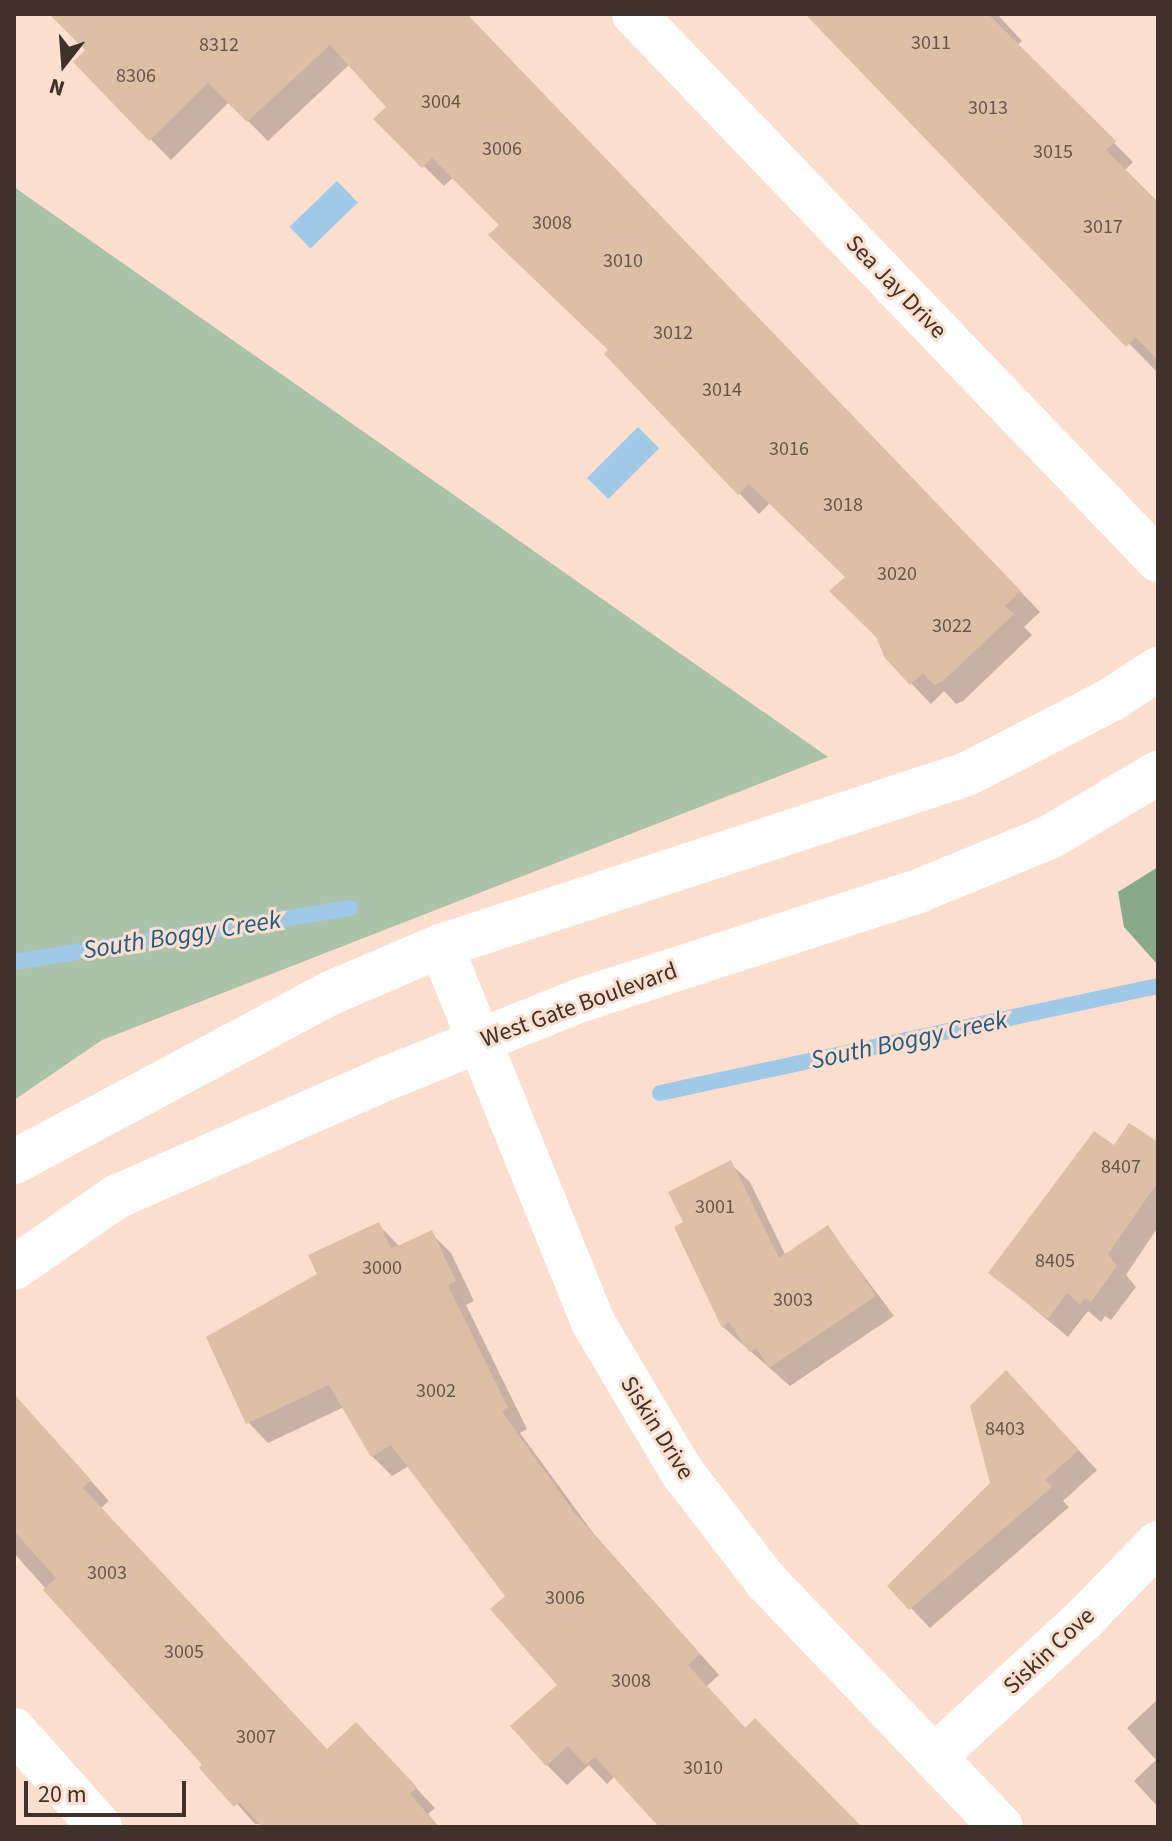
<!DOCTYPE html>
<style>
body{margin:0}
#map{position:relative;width:1172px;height:1841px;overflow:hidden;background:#fbdecd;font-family:"Source Sans 3",sans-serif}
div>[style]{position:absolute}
.green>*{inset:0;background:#aac2aa}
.forest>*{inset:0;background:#88aa89}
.water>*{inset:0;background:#a0c8e7;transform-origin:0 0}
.shadow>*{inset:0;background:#0003}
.stream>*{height:16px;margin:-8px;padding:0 8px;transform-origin:8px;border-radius:8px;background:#a0c8e7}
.building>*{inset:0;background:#ddbfa5}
.minor>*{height:44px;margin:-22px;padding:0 22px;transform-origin:22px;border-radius:22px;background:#fff}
.secondary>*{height:44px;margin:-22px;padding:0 22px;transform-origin:22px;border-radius:22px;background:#fff}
span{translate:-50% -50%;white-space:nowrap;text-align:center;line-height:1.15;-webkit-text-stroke:6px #fbdecd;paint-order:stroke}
.number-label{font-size:20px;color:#675549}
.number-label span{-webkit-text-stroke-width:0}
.street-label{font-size:24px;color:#40322a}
.water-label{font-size:26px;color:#1e5c85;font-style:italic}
.frame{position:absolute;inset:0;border:16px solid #40322a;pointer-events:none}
.north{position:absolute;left:24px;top:24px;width:80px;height:80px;-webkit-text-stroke:6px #fbdecd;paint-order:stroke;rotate:197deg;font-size:22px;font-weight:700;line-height:32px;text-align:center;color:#40322a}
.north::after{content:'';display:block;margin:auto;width:28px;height:36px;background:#40322a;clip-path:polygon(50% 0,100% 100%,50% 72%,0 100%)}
.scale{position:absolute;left:24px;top:1781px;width:162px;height:36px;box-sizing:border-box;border:4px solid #40322a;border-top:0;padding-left:10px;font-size:24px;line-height:28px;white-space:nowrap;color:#40322a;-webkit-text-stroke:6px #fbdecd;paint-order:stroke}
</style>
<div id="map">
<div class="green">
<i style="clip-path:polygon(14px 187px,828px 757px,102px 1040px,14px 1100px)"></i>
</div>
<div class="forest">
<i style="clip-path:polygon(1158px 867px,1158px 965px,1124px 927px,1118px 892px)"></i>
</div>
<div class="water">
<i style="left:337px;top:181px;width:30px;height:66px;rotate:46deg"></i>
<i style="left:638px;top:427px;width:30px;height:72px;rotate:45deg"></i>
</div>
<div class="shadow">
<i style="clip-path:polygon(88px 14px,393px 14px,502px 52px,1040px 612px,1024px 627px,1032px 635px,963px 701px,956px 704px,944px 691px,931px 704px,911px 683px,847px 577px,771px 502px,759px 514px,739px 493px,501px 225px,454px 177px,444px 186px,376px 119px,389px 107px,350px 64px,268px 141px,229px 102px,171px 160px,75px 62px,88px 51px)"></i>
<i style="clip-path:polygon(815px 14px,997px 14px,1022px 41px,1017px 46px,1133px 162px,1124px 171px,1158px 205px,1158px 373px,815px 21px)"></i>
<i style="clip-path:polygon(1158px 1145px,1158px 1227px,1126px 1275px,1136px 1287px,1111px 1320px,1105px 1316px,1101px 1322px,1088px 1311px,1068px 1337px,991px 1273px,1115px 1147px)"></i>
<i style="clip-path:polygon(730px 1163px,750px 1182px,786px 1256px,828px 1228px,894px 1316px,790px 1386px,723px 1327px,685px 1223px)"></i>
<i style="clip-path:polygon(378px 1224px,400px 1247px,431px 1233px,451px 1253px,474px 1301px,466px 1305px,527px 1429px,520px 1433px,594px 1534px,719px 1675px,707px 1686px,746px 1729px,854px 1827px,662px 1827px,615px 1776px,607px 1784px,589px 1765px,567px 1785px,547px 1765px,559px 1685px,507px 1596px,409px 1466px,392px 1476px,372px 1456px,344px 1407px,268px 1443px,248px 1422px,319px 1274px)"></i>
<i style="clip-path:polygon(1025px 1392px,1097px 1470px,1063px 1501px,1069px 1507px,930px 1628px,890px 1586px,992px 1484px)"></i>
<i style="clip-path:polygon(14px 1436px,53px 1438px,109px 1501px,101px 1508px,328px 1751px,375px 1744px,435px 1808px,428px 1814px,439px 1827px,255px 1824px,14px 1553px)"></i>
<i style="clip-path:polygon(1158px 1699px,1158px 1807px,1134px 1781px,1156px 1760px,1127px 1728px)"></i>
</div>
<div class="stream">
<i style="left:14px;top:962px;width:340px;rotate:-9.1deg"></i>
<i style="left:660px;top:1093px;width:509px;rotate:-12.13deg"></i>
</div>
<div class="building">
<i style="clip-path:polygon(49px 14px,467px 14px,1021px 591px,1005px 606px,1014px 614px,943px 681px,934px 685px,923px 673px,910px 685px,885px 658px,876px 637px,829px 591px,845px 577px,749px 484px,738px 495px,604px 354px,608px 350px,488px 235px,499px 225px,432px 158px,422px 168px,373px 119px,386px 107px,330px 45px,247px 122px,208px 83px,149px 141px,73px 62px,85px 50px)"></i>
<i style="clip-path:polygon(805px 14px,988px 14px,1116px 141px,1106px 150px,1158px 202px,1158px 360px,1135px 337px,1126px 347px)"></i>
<i style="clip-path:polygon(1129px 1123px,1158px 1142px,1158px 1182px,1108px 1254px,1117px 1266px,1091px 1302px,1085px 1298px,1080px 1304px,1067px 1293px,1048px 1319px,988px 1273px,1094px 1131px,1114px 1145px)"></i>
<i style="clip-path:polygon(731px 1160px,779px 1258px,828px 1225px,876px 1296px,769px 1368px,756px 1348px,749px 1352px,729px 1322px,722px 1328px,674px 1227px,683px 1222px,668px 1192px)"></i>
<i style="clip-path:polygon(379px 1222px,391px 1249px,432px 1230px,456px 1281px,448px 1285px,508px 1408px,502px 1412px,574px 1512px,700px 1654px,688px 1665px,745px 1728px,755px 1718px,862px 1827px,659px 1827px,595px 1757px,585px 1765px,568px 1746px,546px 1766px,510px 1726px,557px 1685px,490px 1609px,505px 1596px,391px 1445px,371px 1457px,329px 1385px,246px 1424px,206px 1337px,317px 1274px,308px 1255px)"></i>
<i style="clip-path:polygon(1006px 1370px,1079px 1450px,1045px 1480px,1052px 1487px,909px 1610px,887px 1586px,990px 1483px,970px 1406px)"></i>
<i style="clip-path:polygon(14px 1394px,91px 1480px,83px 1488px,327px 1749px,356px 1722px,417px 1787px,410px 1794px,439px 1827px,262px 1827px,239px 1802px,234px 1807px,199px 1768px,202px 1764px,43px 1590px,56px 1578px,14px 1531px)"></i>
</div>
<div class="minor">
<i style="left:634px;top:14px;width:757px;rotate:46.18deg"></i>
<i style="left:441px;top:946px;width:408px;rotate:68deg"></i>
<i style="left:594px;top:1324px;width:172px;rotate:59.3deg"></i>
<i style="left:682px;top:1472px;width:138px;rotate:52.4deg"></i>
<i style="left:766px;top:1581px;width:340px;rotate:46.3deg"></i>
<i style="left:14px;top:1730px;width:130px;rotate:48.4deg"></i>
<i style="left:935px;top:1756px;width:205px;rotate:-42.6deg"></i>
<i style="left:1086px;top:1617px;width:103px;rotate:-45.8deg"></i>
</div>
<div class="secondary">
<i style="left:14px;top:1162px;width:361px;rotate:-28.1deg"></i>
<i style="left:333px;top:992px;width:117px;rotate:-23.1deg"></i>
<i style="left:441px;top:946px;width:553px;rotate:-18.11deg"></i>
<i style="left:967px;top:774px;width:163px;rotate:-27.3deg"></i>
<i style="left:1112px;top:699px;width:55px;rotate:-33.1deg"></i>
<i style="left:14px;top:1268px;width:124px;rotate:-34.8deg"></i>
<i style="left:116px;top:1197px;width:299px;rotate:-23.7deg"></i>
<i style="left:390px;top:1077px;width:206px;rotate:-22deg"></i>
<i style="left:581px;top:1000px;width:357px;rotate:-17.9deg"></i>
<i style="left:921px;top:890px;width:139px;rotate:-22.3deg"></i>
<i style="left:1050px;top:837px;width:126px;rotate:-30.7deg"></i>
</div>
<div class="number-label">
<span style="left:931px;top:43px">3011</span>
<span style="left:219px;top:45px">8312</span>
<span style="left:136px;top:76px">8306</span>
<span style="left:441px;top:102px">3004</span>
<span style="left:988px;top:108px">3013</span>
<span style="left:502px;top:149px">3006</span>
<span style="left:1053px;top:152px">3015</span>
<span style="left:552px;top:223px">3008</span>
<span style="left:1103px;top:227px">3017</span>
<span style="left:623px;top:261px">3010</span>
<span style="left:673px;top:333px">3012</span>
<span style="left:722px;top:390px">3014</span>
<span style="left:789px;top:449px">3016</span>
<span style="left:843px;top:505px">3018</span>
<span style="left:897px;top:574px">3020</span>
<span style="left:952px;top:626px">3022</span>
<span style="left:1121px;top:1167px">8407</span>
<span style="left:715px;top:1207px">3001</span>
<span style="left:1055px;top:1261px">8405</span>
<span style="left:382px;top:1268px">3000</span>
<span style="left:793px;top:1300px">3003</span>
<span style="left:436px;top:1391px">3002</span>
<span style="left:1005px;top:1429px">8403</span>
<span style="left:107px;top:1573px">3003</span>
<span style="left:565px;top:1598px">3006</span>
<span style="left:184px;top:1652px">3005</span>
<span style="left:631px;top:1681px">3008</span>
<span style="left:256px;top:1737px">3007</span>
<span style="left:703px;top:1768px">3010</span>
</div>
<div class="street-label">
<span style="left:896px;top:287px;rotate:46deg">Sea Jay Drive</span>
<span style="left:579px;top:1005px;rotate:-20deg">West Gate Boulevard</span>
<span style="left:657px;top:1428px;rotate:58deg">Siskin Drive</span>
<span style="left:1049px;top:1651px;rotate:-43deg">Siskin Cove</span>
</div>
<div class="water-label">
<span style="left:182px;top:935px;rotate:-9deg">South Boggy Creek</span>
<span style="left:909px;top:1040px;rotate:-12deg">South Boggy Creek</span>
</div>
<div class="frame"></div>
<div class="north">N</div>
<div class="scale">20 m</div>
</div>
